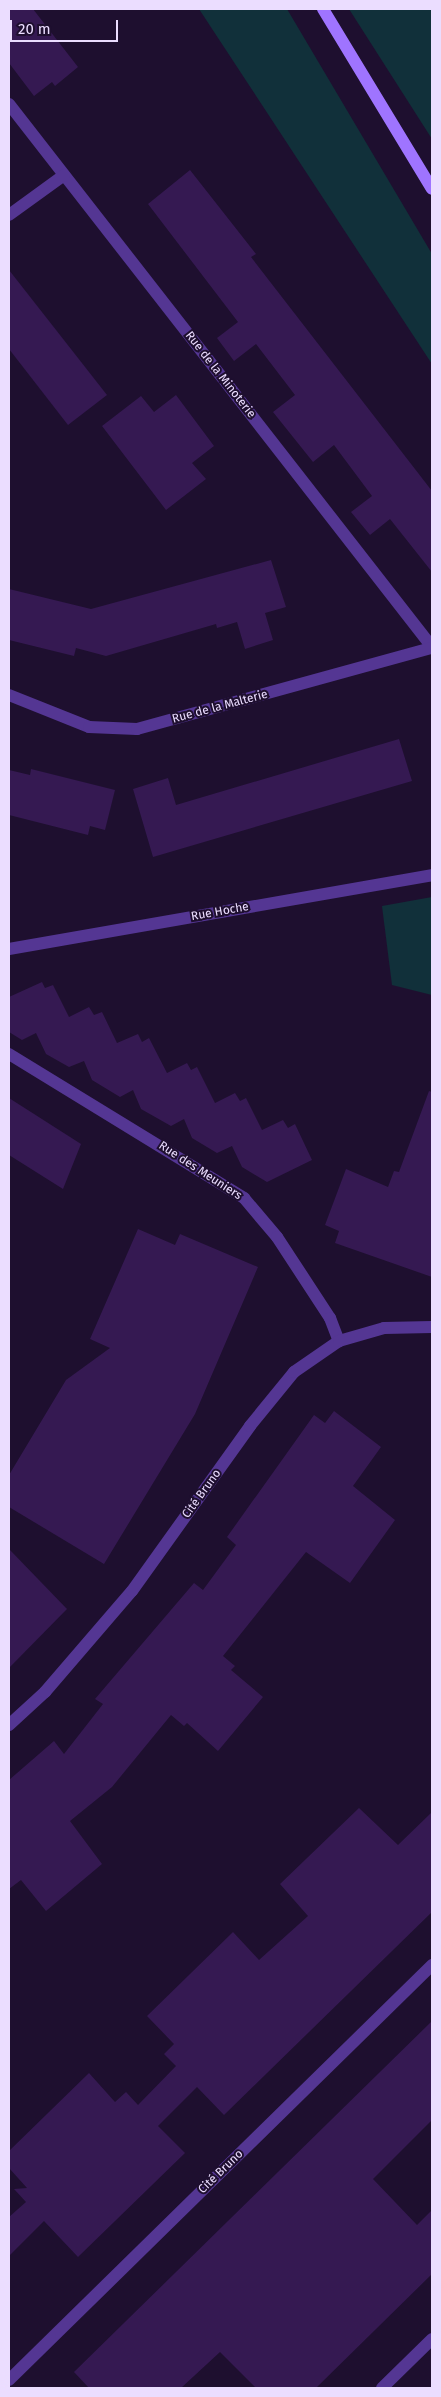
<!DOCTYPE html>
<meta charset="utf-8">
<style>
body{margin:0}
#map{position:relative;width:441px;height:2397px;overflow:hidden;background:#1e0f2f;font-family:"Fira Sans",sans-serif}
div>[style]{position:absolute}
.green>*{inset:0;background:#11303a}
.building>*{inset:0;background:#351952}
.street>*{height:12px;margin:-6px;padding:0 6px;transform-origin:6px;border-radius:6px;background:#543693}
.secondary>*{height:12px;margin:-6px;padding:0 6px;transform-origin:6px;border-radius:6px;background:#9f74ff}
span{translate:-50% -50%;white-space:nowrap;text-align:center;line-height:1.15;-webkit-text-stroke:4px #1e0f2f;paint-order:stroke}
.street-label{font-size:12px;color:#ebddff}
.frame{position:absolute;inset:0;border:10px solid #ebddff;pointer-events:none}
.scale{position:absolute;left:10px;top:20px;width:108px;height:22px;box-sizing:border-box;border:2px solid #ebddff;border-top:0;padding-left:6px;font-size:15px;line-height:18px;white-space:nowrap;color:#ebddff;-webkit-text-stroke:4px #1e0f2f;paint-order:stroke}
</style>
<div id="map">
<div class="green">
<i style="clip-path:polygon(199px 9px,287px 9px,432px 254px,432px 364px)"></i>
<i style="clip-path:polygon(349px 9px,432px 9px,432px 139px)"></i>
<i style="clip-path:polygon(432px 897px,432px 995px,392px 985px,382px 906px)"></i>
</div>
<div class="building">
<i style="clip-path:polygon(9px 9px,33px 9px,78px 67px,55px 86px,52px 82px,34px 96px,9px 63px)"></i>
<i style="clip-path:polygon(190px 170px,256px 254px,251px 257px,432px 491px,432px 572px,390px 519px,370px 535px,351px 512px,372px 496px,334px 445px,313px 462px,273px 412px,295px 395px,256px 344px,234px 361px,217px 338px,238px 322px,148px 204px)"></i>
<i style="clip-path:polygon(9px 270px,107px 395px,68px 425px,9px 349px)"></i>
<i style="clip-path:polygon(176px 395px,214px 446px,192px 463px,206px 479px,166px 510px,102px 426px,141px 396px,154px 412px)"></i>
<i style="clip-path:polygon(271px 560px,286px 607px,265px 613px,273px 640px,245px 649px,237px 622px,217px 628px,216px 624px,106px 656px,76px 648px,74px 656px,9px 640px,9px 589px,91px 609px)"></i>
<i style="clip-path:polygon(399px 739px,412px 781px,153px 857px,133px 789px,168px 778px,176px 805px)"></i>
<i style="clip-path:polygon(31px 769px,115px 790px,105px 830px,90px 826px,88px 835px,9px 815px,9px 770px,30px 775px)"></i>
<i style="clip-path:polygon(42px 982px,45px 988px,53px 985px,69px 1017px,89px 1007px,94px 1015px,102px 1012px,117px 1043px,138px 1034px,142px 1042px,149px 1038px,167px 1073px,187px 1063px,191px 1070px,197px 1067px,215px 1103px,235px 1093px,240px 1101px,246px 1098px,262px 1130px,283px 1120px,288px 1128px,295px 1124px,312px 1160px,267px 1182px,242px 1167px,232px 1146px,217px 1153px,192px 1138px,184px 1119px,171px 1126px,141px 1109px,133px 1090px,120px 1097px,92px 1080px,84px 1061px,69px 1067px,46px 1054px,36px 1033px,22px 1040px,9px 1032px,9px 997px)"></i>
<i style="clip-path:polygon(429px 1091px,432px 1092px,432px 1277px,335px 1243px,339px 1231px,325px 1225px,346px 1169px,388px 1187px,394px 1171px,399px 1172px)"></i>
<i style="clip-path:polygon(9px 1098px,81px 1144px,63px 1189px,9px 1155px)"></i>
<i style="clip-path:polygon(138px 1229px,175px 1245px,180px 1234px,258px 1267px,195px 1414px,104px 1564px,9px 1507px,9px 1475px,66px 1380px,110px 1348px,90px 1339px)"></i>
<i style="clip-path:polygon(334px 1411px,381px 1447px,353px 1486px,395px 1520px,350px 1583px,306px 1552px,223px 1656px,235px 1666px,231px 1670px,263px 1697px,218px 1751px,187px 1723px,184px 1726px,171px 1715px,112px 1787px,70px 1821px,102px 1864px,46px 1911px,21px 1880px,9px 1889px,9px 1780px,54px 1741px,64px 1754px,103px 1704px,95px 1699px,194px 1583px,203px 1590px,236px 1545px,227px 1537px,314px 1415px,325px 1423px)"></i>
<i style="clip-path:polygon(9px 1549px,67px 1609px,9px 1668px)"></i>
<i style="clip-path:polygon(359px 1808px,398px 1845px,432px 1812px,432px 1912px,224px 2115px,197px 2087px,158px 2126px,185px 2153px,78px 2257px,44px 2221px,9px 2256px,9px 2217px,26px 2202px,14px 2189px,27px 2188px,9px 2168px,9px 2151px,89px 2073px,115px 2102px,126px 2092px,138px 2105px,176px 2066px,164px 2054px,174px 2044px,147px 2016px,233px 1932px,259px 1960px,308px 1916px,280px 1884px)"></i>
<i style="clip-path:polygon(432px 2021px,432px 2120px,373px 2179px,417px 2225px,432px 2210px,432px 2274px,316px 2388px,256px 2388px,220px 2352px,181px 2388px,89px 2388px,74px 2372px)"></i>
</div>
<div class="street">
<i style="left:9px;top:104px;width:688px;rotate:52.08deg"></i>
<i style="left:9px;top:215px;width:68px;rotate:-36deg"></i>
<i style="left:9px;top:695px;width:86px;rotate:21.8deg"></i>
<i style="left:89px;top:727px;width:48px;rotate:2.4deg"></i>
<i style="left:137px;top:729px;width:306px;rotate:-15.4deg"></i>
<i style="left:9px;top:949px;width:429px;rotate:-9.9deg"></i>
<i style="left:9px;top:1054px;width:276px;rotate:31.5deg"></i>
<i style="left:244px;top:1198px;width:51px;rotate:49.8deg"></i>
<i style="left:277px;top:1237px;width:97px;rotate:56.8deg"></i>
<i style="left:330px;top:1318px;width:25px;rotate:69deg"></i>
<i style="left:9px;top:1725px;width:49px;rotate:-42.5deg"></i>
<i style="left:45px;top:1692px;width:133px;rotate:-49.3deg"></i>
<i style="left:132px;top:1591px;width:203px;rotate:-54.4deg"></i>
<i style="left:250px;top:1426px;width:70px;rotate:-50.8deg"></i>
<i style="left:294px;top:1372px;width:55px;rotate:-34.6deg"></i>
<i style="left:339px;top:1341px;width:47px;rotate:-16.1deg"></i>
<i style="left:384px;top:1328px;width:48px;rotate:-1.2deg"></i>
<i style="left:9px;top:2380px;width:593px;rotate:-44.45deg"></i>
<i style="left:382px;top:2388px;width:70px;rotate:-44.4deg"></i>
</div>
<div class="secondary">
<i style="left:323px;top:9px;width:210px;rotate:58.8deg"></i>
</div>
<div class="street-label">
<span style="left:220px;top:375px;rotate:52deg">Rue de la Minoterie</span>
<span style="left:220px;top:707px;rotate:-15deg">Rue de la Malterie</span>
<span style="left:220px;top:912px;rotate:-10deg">Rue Hoche</span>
<span style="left:200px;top:1171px;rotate:33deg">Rue des Meuniers</span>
<span style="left:202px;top:1494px;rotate:-54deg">Cité Bruno</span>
<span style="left:221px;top:2172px;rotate:-44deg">Cité Bruno</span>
</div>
<div class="frame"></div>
<div class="scale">20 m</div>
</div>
